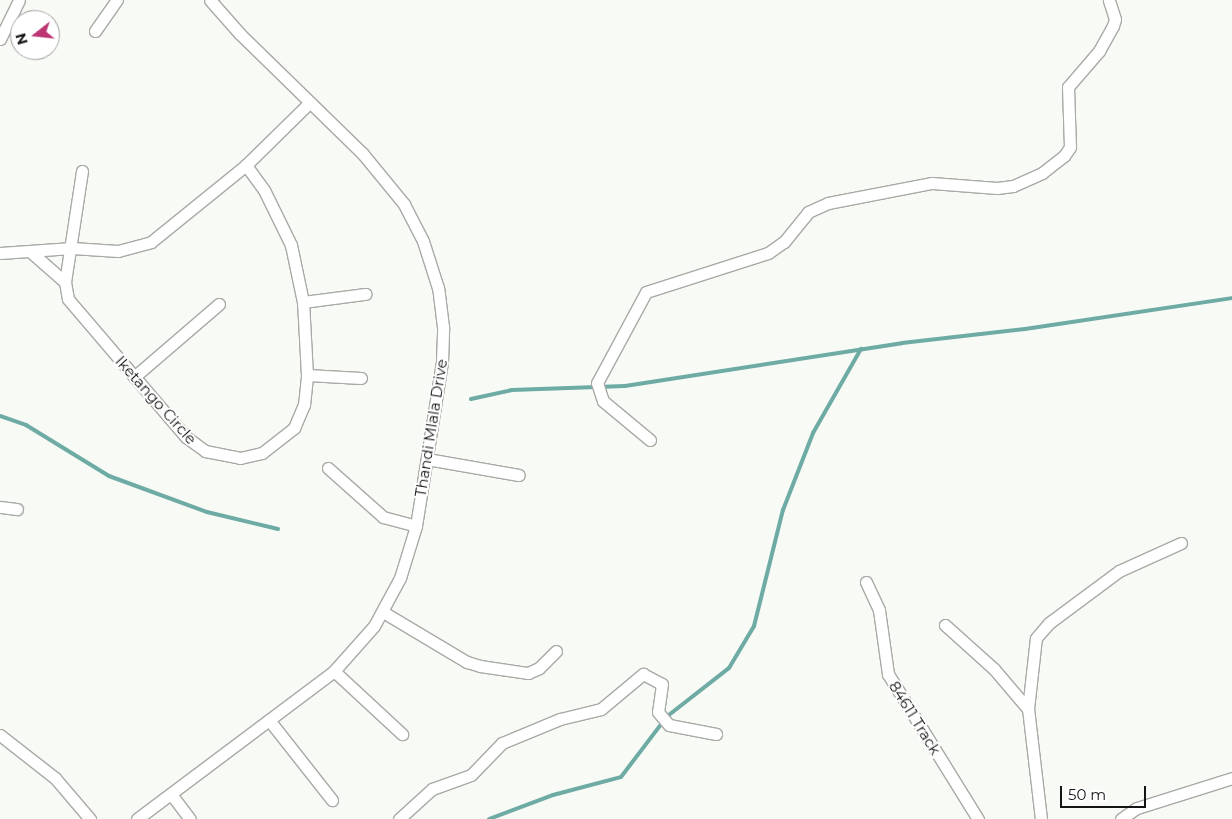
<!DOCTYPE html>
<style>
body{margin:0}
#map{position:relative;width:1232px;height:819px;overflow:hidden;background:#f7faf5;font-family:Montserrat,sans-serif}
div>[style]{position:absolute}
.stream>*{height:4px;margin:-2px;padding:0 2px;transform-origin:2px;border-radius:2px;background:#6daba4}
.roads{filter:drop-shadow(1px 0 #a8aaa6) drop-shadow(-1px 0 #a8aaa6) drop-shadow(0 1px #a8aaa6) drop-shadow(0 -1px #a8aaa6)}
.minor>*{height:11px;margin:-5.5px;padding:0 5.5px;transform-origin:5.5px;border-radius:5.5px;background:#fff}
span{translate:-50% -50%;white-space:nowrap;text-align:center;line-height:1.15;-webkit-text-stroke:4px #fff;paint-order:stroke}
.street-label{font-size:15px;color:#131413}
.north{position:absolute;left:10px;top:10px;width:50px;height:50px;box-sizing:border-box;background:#fff;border:1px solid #a1a1a1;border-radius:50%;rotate:254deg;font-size:14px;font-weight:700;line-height:20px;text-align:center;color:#131413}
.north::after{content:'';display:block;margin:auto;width:18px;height:22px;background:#bd3573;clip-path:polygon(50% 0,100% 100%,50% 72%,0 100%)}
.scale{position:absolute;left:1060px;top:786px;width:86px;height:22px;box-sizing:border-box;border:2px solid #131413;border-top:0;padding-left:6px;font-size:15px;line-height:18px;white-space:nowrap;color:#131413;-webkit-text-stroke:4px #fff;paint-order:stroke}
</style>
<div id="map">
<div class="stream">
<i style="left:471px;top:399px;width:42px;rotate:-12.4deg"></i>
<i style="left:512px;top:390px;width:113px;rotate:-2deg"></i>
<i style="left:625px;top:386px;width:280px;rotate:-8.8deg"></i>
<i style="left:902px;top:343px;width:124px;rotate:-6.5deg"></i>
<i style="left:1025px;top:329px;width:209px;rotate:-8.5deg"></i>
<i style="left:0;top:416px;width:28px;rotate:19deg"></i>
<i style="left:26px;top:425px;width:97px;rotate:31.6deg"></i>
<i style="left:109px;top:476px;width:104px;rotate:20.2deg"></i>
<i style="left:207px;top:512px;width:73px;rotate:13.5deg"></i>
<i style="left:665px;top:718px;width:81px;rotate:-38deg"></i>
<i style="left:729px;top:668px;width:49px;rotate:-59.2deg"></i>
<i style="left:754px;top:626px;width:120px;rotate:-76deg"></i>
<i style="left:783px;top:510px;width:83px;rotate:-68.7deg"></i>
<i style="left:813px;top:433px;width:97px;rotate:-60.3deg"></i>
<i style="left:489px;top:819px;width:68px;rotate:-20.6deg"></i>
<i style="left:553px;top:795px;width:70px;rotate:-14.8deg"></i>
<i style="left:621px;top:777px;width:68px;rotate:-52.8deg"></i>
</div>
<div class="roads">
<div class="minor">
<i style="left:95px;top:31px;width:38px;rotate:-55deg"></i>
<i style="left:0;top:39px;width:43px;rotate:-64deg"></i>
<i style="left:82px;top:171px;width:112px;rotate:98.7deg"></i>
<i style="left:65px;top:282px;width:17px;rotate:80deg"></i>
<i style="left:68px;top:299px;width:182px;rotate:49.5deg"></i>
<i style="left:186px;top:437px;width:24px;rotate:36deg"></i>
<i style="left:205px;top:451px;width:36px;rotate:11deg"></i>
<i style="left:240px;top:458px;width:23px;rotate:-13deg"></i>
<i style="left:262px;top:453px;width:41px;rotate:-38deg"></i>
<i style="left:294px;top:428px;width:25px;rotate:-67deg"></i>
<i style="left:304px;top:405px;width:30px;rotate:-84deg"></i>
<i style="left:307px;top:375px;width:73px;rotate:-93.1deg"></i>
<i style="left:303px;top:302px;width:58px;rotate:-101.9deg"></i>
<i style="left:291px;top:245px;width:61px;rotate:-116.1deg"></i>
<i style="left:264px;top:190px;width:31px;rotate:-126deg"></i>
<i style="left:0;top:253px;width:72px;rotate:-4deg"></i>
<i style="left:72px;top:248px;width:46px;rotate:3.7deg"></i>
<i style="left:118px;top:251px;width:34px;rotate:-15deg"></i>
<i style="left:151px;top:242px;width:122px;rotate:-39deg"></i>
<i style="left:246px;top:165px;width:88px;rotate:-44.5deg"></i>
<i style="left:32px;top:253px;width:44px;rotate:41.3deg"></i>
<i style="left:303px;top:302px;width:63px;rotate:-7.4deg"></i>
<i style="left:307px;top:375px;width:54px;rotate:3.2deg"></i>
<i style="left:134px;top:377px;width:112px;rotate:-40.7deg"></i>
<i style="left:650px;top:440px;width:61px;rotate:-140.3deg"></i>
<i style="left:603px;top:401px;width:19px;rotate:-108deg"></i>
<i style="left:597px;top:383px;width:103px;rotate:-61.7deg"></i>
<i style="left:646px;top:292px;width:128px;rotate:-17.7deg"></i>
<i style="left:768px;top:253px;width:19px;rotate:-35deg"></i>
<i style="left:784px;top:242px;width:38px;rotate:-51deg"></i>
<i style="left:808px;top:212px;width:22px;rotate:-24deg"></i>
<i style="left:828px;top:203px;width:106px;rotate:-10.9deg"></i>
<i style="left:932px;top:183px;width:65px;rotate:4.4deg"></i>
<i style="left:997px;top:188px;width:16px;rotate:-7deg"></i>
<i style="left:1013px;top:186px;width:32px;rotate:-24deg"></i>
<i style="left:1042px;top:173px;width:28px;rotate:-38deg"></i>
<i style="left:1064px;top:156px;width:11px;rotate:-56deg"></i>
<i style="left:1070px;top:147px;width:60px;rotate:-91.9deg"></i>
<i style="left:1068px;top:87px;width:48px;rotate:-49.3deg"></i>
<i style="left:1099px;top:51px;width:29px;rotate:-61deg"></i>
<i style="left:1113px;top:26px;width:7px;rotate:-74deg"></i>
<i style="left:1115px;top:19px;width:20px;rotate:-108deg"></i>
<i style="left:427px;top:459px;width:93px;rotate:9.9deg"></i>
<i style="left:328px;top:468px;width:74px;rotate:41.7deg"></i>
<i style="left:383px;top:517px;width:34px;rotate:15deg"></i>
<i style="left:0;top:507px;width:17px;rotate:7deg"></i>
<i style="left:866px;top:582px;width:31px;rotate:65deg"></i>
<i style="left:879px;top:610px;width:65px;rotate:82deg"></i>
<i style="left:888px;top:674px;width:171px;rotate:58.2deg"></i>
<i style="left:383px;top:612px;width:98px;rotate:30.8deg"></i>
<i style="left:467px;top:662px;width:14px;rotate:17deg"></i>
<i style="left:480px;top:666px;width:49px;rotate:8.3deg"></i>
<i style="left:528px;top:673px;width:12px;rotate:-24deg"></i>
<i style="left:539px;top:668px;width:24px;rotate:-45deg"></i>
<i style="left:945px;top:625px;width:66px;rotate:41.9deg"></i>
<i style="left:994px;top:669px;width:52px;rotate:49.6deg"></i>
<i style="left:334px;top:671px;width:93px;rotate:42.8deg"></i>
<i style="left:269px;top:720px;width:102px;rotate:51.8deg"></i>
<i style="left:0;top:735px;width:70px;rotate:38deg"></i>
<i style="left:55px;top:778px;width:54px;rotate:49.5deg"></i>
<i style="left:171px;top:794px;width:31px;rotate:53deg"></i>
<i style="left:137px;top:819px;width:246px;rotate:-36.9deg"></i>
<i style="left:334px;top:671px;width:60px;rotate:-48.4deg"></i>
<i style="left:374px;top:626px;width:55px;rotate:-61.6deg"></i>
<i style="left:400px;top:578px;width:54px;rotate:-72.9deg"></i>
<i style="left:416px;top:526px;width:166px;rotate:-81deg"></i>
<i style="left:442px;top:362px;width:35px;rotate:-88deg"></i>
<i style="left:443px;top:327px;width:39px;rotate:-97deg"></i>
<i style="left:438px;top:288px;width:49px;rotate:-107.7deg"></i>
<i style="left:423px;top:241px;width:42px;rotate:-117.2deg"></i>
<i style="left:404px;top:204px;width:65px;rotate:-129.4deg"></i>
<i style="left:363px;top:154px;width:172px;rotate:-135.7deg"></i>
<i style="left:240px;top:34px;width:45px;rotate:-131.4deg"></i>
<i style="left:399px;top:819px;width:45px;rotate:-42.3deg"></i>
<i style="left:432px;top:789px;width:41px;rotate:-19.7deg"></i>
<i style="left:471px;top:775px;width:45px;rotate:-45.9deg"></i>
<i style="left:502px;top:743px;width:63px;rotate:-22.5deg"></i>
<i style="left:560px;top:719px;width:42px;rotate:-13.7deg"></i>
<i style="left:601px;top:709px;width:55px;rotate:-39.8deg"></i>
<i style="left:643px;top:674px;width:21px;rotate:28deg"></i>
<i style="left:662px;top:684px;width:28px;rotate:98deg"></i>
<i style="left:658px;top:712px;width:17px;rotate:50deg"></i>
<i style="left:669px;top:725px;width:48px;rotate:10.8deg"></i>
<i style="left:1041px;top:819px;width:111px;rotate:-96.7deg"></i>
<i style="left:1028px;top:709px;width:71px;rotate:-83.6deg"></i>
<i style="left:1036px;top:638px;width:20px;rotate:-49deg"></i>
<i style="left:1049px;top:623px;width:87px;rotate:-36.6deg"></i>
<i style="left:1119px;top:571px;width:68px;rotate:-24.3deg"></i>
<i style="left:1121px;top:819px;width:19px;rotate:-35deg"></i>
<i style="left:1137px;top:808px;width:100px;rotate:-17.5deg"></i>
</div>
</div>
<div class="street-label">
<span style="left:156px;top:400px;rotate:48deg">Iketango Circle</span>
<span style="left:431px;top:428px;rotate:-81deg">Thandi Mlala Drive</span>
<span style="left:915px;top:718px;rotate:58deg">84611 Track</span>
</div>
<div class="north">N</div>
<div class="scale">50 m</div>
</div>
